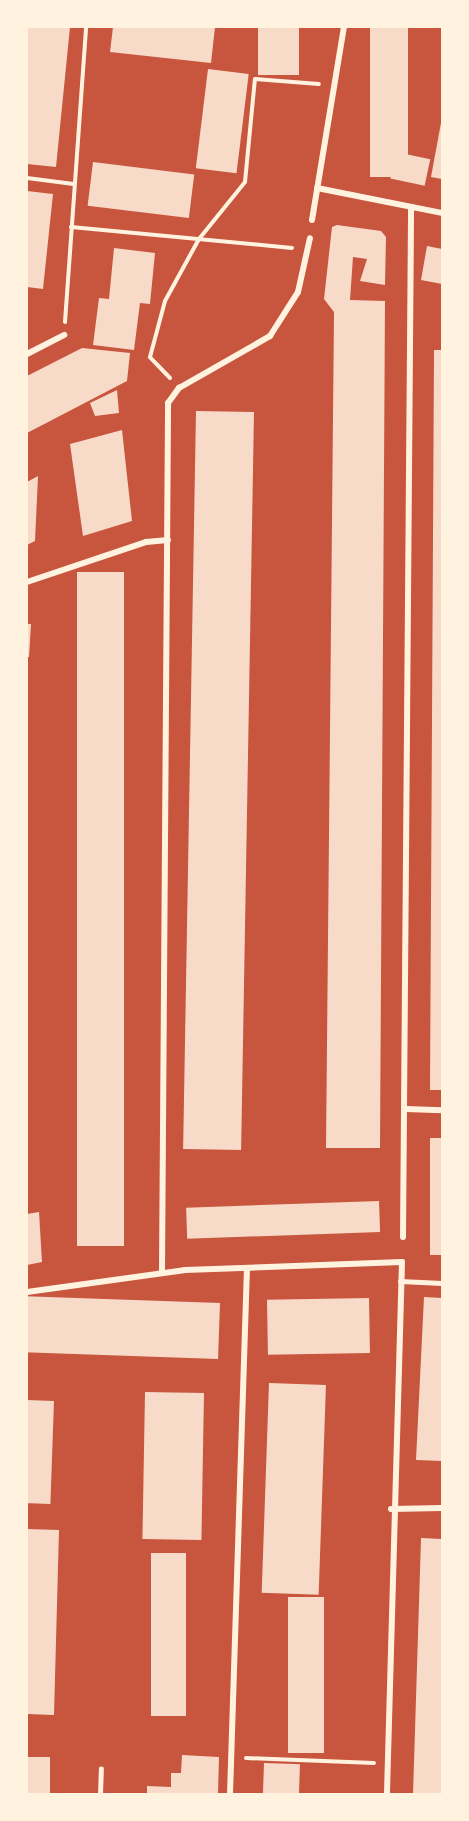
<!DOCTYPE html>
<style>
body{margin:0}
#map{position:relative;width:469px;height:1821px;overflow:hidden;background:#c8553d;font-family:Barlow,sans-serif}
div>[style]{position:absolute}
.building>*{inset:0;background:#f7dbc8;transform-origin:0 0}
.path>*{height:4px;margin:-2px;padding:0 2px;transform-origin:2px;border-radius:2px;background:#fff3e0}
.service>*{height:4.5px;margin:-2.25px;padding:0 2.25px;transform-origin:2.25px;border-radius:2.25px;background:#fff3e0}
.minor>*{height:6px;margin:-3px;padding:0 3px;transform-origin:3px;border-radius:3px;background:#fff3e0}
span{translate:-50% -50%;white-space:nowrap;text-align:center;line-height:1.15;-webkit-text-stroke:6px #fff3e0;paint-order:stroke}
.frame{position:absolute;inset:0;border:28px solid #fff3e0;pointer-events:none}
</style>
<div id="map">
<div class="building">
<i style="clip-path:polygon(28px 27px,70px 27px,56px 167px,27px 164px)"></i>
<i style="clip-path:polygon(113px 27px,215px 27px,211px 63px,110px 52px)"></i>
<i style="left:258px;top:27px;width:41px;height:48px"></i>
<i style="left:370px;top:27px;width:38px;height:150px"></i>
<i style="left:208px;top:69px;width:41px;height:100px;rotate:7deg"></i>
<i style="clip-path:polygon(441px 123px,442px 123px,442px 179px,431px 177px)"></i>
<i style="left:396px;top:152px;width:35px;height:27px;rotate:12deg"></i>
<i style="left:93px;top:162px;width:102px;height:44px;rotate:7deg"></i>
<i style="clip-path:polygon(27px 191px,53px 194px,43px 289px,27px 287px)"></i>
<i style="clip-path:polygon(337px 225px,381px 231px,386px 237px,385px 285px,360px 281px,367px 259px,353px 257px,350px 300px,385px 301px,380px 1148px,326px 1148px,334px 312px,324px 299px,332px 227px)"></i>
<i style="clip-path:polygon(427px 246px,442px 249px,442px 284px,421px 280px)"></i>
<i style="clip-path:polygon(114px 248px,155px 253px,150px 304px,140px 303px,134px 350px,93px 345px,99px 298px,109px 299px)"></i>
<i style="clip-path:polygon(82px 348px,130px 353px,127px 381px,27px 433px,27px 376px)"></i>
<i style="clip-path:polygon(434px 350px,442px 350px,442px 1090px,430px 1090px)"></i>
<i style="clip-path:polygon(117px 390px,119px 413px,95px 416px,90px 403px)"></i>
<i style="left:196px;top:411px;width:58px;height:738px;rotate:1deg"></i>
<i style="clip-path:polygon(122px 430px,132px 521px,83px 536px,70px 444px)"></i>
<i style="clip-path:polygon(38px 476px,35px 541px,27px 545px,27px 482px)"></i>
<i style="left:124px;top:572px;width:674px;height:47px;rotate:90deg"></i>
<i style="clip-path:polygon(27px 624px,31px 624px,29px 657px,27px 657px)"></i>
<i style="left:430px;top:1138px;width:12px;height:117px"></i>
<i style="left:379px;top:1201px;width:31px;height:193px;rotate:88deg"></i>
<i style="clip-path:polygon(39px 1212px,42px 1262px,27px 1265px,27px 1214px)"></i>
<i style="clip-path:polygon(424px 1297px,442px 1298px,442px 1461px,416px 1460px)"></i>
<i style="left:369px;top:1298px;width:55px;height:102px;rotate:89deg"></i>
<i style="left:220px;top:1303px;width:56px;height:194px;rotate:92deg"></i>
<i style="left:269px;top:1383px;width:57px;height:210px;rotate:2deg"></i>
<i style="left:145px;top:1392px;width:59px;height:147px;rotate:1deg"></i>
<i style="left:27px;top:1400px;width:27px;height:103px;rotate:2deg"></i>
<i style="clip-path:polygon(27px 1529px,59px 1530px,54px 1715px,27px 1714px)"></i>
<i style="clip-path:polygon(421px 1538px,442px 1539px,442px 1794px,413px 1794px)"></i>
<i style="left:151px;top:1553px;width:35px;height:163px"></i>
<i style="left:288px;top:1597px;width:36px;height:156px"></i>
<i style="clip-path:polygon(182px 1755px,219px 1757px,218px 1794px,147px 1794px,147px 1786px,171px 1787px,171px 1773px,181px 1773px)"></i>
<i style="left:27px;top:1757px;width:23px;height:37px"></i>
<i style="left:264px;top:1763px;width:36px;height:31px;rotate:2deg"></i>
</div>
<div class="path">
<i style="left:27px;top:178px;width:47px;rotate:7.3deg"></i>
<i style="left:71px;top:227px;width:222px;rotate:5.4deg"></i>
<i style="left:65px;top:322px;width:296px;rotate:-85.9deg"></i>
<i style="left:170px;top:378px;width:29px;rotate:-134deg"></i>
<i style="left:150px;top:357px;width:58px;rotate:-75deg"></i>
<i style="left:165px;top:301px;width:71px;rotate:-61.3deg"></i>
<i style="left:199px;top:239px;width:73px;rotate:-51.1deg"></i>
<i style="left:245px;top:182px;width:103px;rotate:-84.5deg"></i>
<i style="left:255px;top:79px;width:64px;rotate:4.5deg"></i>
<i style="left:246px;top:1758px;width:128px;rotate:2.2deg"></i>
</div>
<div class="service">
<i style="left:400px;top:1281px;width:42px;rotate:2.7deg"></i>
<i style="left:100px;top:1794px;width:25px;rotate:-88deg"></i>
</div>
<div class="minor">
<i style="left:317px;top:188px;width:127px;rotate:11.3deg"></i>
<i style="left:312px;top:220px;width:196px;rotate:-80.6deg"></i>
<i style="left:27px;top:354px;width:42px;rotate:-27.2deg"></i>
<i style="left:27px;top:582px;width:126px;rotate:-18.6deg"></i>
<i style="left:146px;top:542px;width:22px;rotate:-5deg"></i>
<i style="left:406px;top:1109px;width:36px;rotate:2deg"></i>
<i style="left:403px;top:1237px;width:1030px;rotate:-89.55deg"></i>
<i style="left:162px;top:1272px;width:869px;rotate:-89.6deg"></i>
<i style="left:168px;top:403px;width:19px;rotate:-54deg"></i>
<i style="left:179px;top:388px;width:105px;rotate:-29.7deg"></i>
<i style="left:270px;top:336px;width:52px;rotate:-57.5deg"></i>
<i style="left:298px;top:292px;width:55px;rotate:-77.5deg"></i>
<i style="left:27px;top:1292px;width:160px;rotate:-7.9deg"></i>
<i style="left:185px;top:1270px;width:217px;rotate:-2.1deg"></i>
<i style="left:402px;top:1262px;width:532px;rotate:91.62deg"></i>
<i style="left:391px;top:1509px;width:51px;rotate:-1.1deg"></i>
<i style="left:230px;top:1794px;width:526px;rotate:-88.15deg"></i>
</div>
<div class="frame"></div>
</div>
